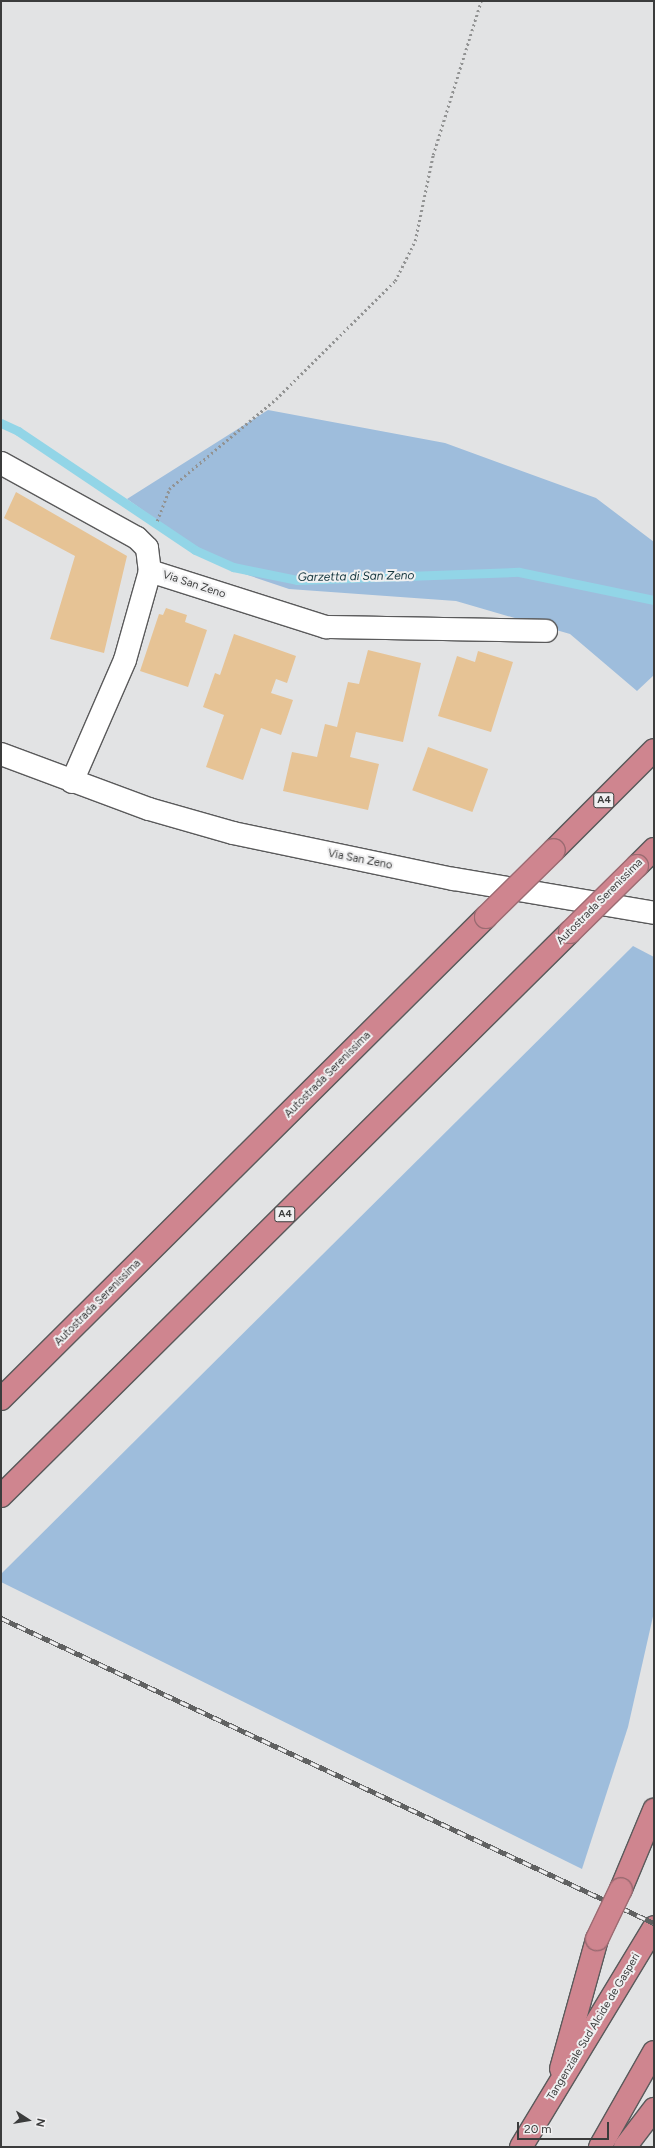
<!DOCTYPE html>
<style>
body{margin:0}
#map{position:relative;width:655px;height:2148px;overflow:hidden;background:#e2e3e4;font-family:Figtree,sans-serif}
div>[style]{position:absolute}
.green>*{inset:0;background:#9ebddc}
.stream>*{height:9px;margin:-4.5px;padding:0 4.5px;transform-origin:4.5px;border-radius:4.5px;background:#92d5e7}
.building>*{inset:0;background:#e6c395;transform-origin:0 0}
.path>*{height:2.5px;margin-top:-1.25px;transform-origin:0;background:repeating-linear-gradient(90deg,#929393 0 2px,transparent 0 5px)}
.roads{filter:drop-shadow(1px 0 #5a5a5b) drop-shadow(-1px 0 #5a5a5b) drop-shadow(0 1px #5a5a5b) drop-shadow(0 -1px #5a5a5b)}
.minor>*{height:22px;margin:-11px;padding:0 11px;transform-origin:11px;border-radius:11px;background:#fff}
.highway>*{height:22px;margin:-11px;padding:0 11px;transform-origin:11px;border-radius:11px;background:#cf858f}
.rail>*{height:4.5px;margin-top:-2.25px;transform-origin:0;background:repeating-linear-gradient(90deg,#f0f0f1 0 9px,#606161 0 18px);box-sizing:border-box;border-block:1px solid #606161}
.bridges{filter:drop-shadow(1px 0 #9b6b72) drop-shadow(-1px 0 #9b6b72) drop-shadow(0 1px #9b6b72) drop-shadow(0 -1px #9b6b72)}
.highway-bridge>*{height:22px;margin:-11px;padding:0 11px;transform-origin:11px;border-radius:11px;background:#cf858f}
span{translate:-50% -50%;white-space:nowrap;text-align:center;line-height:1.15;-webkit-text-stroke:4px #f0f0f1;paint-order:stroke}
.shield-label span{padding:1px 3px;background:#f0f0f1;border:1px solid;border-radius:3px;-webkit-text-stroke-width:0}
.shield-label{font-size:10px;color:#3b3c3c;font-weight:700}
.street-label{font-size:11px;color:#3b3c3c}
.water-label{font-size:12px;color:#15363e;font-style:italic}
.frame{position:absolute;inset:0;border:2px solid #3b3c3c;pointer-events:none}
.north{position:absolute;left:8px;top:2100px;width:40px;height:40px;-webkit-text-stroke:3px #f0f0f1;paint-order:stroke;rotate:102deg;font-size:11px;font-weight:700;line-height:16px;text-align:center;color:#3b3c3c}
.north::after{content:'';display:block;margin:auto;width:14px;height:18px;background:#3b3c3c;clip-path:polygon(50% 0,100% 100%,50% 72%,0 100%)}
.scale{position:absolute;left:517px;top:2122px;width:92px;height:18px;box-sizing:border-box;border:2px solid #3b3c3c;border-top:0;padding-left:5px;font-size:12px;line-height:14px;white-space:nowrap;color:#3b3c3c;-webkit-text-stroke:3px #f0f0f1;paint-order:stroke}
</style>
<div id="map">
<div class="green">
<i style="clip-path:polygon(268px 410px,445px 443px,596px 498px,654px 542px,654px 675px,637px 691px,570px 634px,456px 601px,289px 589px,221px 566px,127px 499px)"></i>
<i style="clip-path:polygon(633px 946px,654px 957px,654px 1612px,628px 1727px,582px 1869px,1px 1582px,1px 1574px)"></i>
</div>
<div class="stream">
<i style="left:1px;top:423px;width:19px;rotate:25deg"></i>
<i style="left:18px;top:431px;width:213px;rotate:33.9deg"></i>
<i style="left:195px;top:550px;width:42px;rotate:24.1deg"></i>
<i style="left:233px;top:567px;width:65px;rotate:11.5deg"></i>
<i style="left:297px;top:580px;width:222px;rotate:-2.1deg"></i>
<i style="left:519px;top:572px;width:138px;rotate:11.7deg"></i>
</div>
<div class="building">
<i style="clip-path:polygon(16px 492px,127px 556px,104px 653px,50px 639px,75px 556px,4px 518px)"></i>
<i style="clip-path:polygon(166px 608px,187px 615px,185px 622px,207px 630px,188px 687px,140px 671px,159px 614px,163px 615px)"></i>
<i style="clip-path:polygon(234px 634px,296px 656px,287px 683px,276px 679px,271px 693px,293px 700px,281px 735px,261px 728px,243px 780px,206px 767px,224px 715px,203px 707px,215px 673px,220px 675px)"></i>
<i style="clip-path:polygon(368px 650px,421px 663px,403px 742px,356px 732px,350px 757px,379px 764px,368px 810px,283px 791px,292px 752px,317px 757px,325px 724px,337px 727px,348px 682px,359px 684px)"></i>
<i style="clip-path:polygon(478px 651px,513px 662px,491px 732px,438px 716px,457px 656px,475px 662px)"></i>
<i style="left:428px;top:747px;width:64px;height:46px;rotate:20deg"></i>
</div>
<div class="path">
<i style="left:157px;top:521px;width:34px;rotate:-69deg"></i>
<i style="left:169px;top:489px;width:140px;rotate:-40.1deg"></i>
<i style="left:276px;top:399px;width:168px;rotate:-44.8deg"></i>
<i style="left:395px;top:281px;width:45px;rotate:-63.4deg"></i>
<i style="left:415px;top:241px;width:88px;rotate:-78.2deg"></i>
<i style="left:433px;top:155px;width:161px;rotate:-72.7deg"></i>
</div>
<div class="roads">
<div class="minor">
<i style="left:1px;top:463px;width:155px;rotate:28.9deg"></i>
<i style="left:137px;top:538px;width:14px;rotate:45deg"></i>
<i style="left:147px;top:548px;width:23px;rotate:83deg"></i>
<i style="left:150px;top:571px;width:92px;rotate:105.7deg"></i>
<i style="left:125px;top:660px;width:133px;rotate:113.5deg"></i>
<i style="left:150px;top:571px;width:185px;rotate:17.7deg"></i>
<i style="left:326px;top:627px;width:220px;rotate:1deg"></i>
<i style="left:1px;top:754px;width:158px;rotate:20.4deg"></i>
<i style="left:149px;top:809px;width:87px;rotate:15.9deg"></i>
<i style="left:233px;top:833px;width:226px;rotate:11.8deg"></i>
<i style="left:454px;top:879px;width:203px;rotate:9.6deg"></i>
</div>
<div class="highway">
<i style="left:554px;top:850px;width:141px;rotate:-45deg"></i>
<i style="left:637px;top:866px;width:24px;rotate:-45deg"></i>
<i style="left:1px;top:1399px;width:684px;rotate:-44.82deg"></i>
<i style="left:1px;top:1496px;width:801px;rotate:-44.75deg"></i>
<i style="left:621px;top:1889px;width:86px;rotate:-67.3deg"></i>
<i style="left:561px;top:2069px;width:135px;rotate:-74.5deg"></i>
<i style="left:521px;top:2147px;width:257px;rotate:-58.8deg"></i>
<i style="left:600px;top:2147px;width:109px;rotate:-60.4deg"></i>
<i style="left:625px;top:2147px;width:48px;rotate:-52.7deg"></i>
</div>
</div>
<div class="rail">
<i style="left:1px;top:1618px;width:721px;rotate:25.04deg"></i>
</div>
<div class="bridges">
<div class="highway-bridge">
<i style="left:486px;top:917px;width:95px;rotate:-44.6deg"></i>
<i style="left:570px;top:932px;width:94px;rotate:-44.6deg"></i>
<i style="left:597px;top:1939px;width:55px;rotate:-64.4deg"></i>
</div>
</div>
<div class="shield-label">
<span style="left:604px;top:800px">A4</span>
<span style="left:285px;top:1214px">A4</span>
</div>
<div class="street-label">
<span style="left:194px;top:585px;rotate:18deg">Via San Zeno</span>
<span style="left:360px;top:860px;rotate:11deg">Via San Zeno</span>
<span style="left:600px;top:902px;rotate:-45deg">Autostrada Serenissima</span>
<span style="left:328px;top:1075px;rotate:-45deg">Autostrada Serenissima</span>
<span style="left:98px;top:1303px;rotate:-45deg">Autostrada Serenissima</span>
<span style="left:594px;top:2027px;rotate:-59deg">Tangenziale Sud Alcide de Gasperi</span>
</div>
<div class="water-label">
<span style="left:356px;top:577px;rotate:-1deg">Garzetta di San Zeno</span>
</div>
<div class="frame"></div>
<div class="north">N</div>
<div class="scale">20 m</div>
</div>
